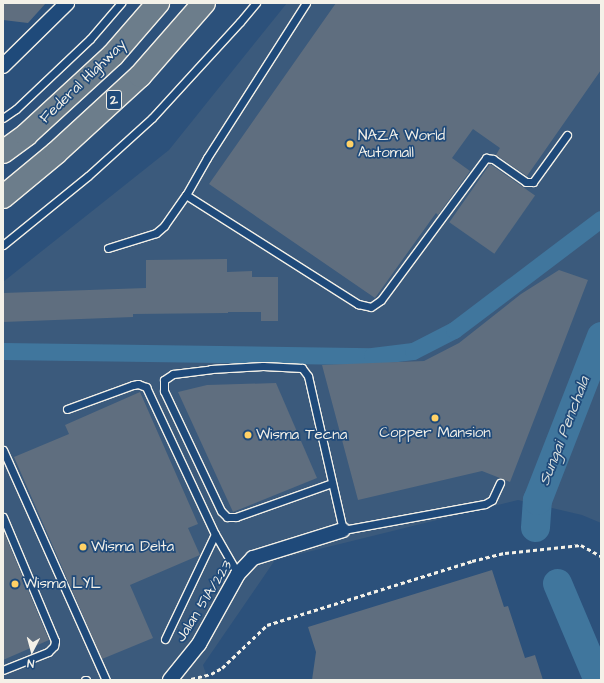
<!DOCTYPE html>
<style>
body{margin:0}
#map{position:relative;width:604px;height:683px;overflow:hidden;background:#2c517b;font-family:"Architects Daughter",sans-serif}
div>[style]{position:absolute}
.built>*{inset:0;background:#3b5a7c}
.canal>*{height:17px;margin:-8.5px;padding:0 8.5px;transform-origin:8.5px;border-radius:8.5px;background:#40769d}
.river>*{height:29px;margin:-14.5px;padding:0 14.5px;transform-origin:14.5px;border-radius:14.5px;background:#40769d}
.building>*{inset:0;background:#5f6e7f;transform-origin:0 0}
.path>*{height:2.5px;margin-top:-1.25px;transform-origin:0;background:repeating-linear-gradient(90deg,#f4f1e8 0 4px,transparent 0 7px)}
.roads{filter:drop-shadow(1px 0 #f4f1e8) drop-shadow(-1px 0 #f4f1e8) drop-shadow(0 1px #f4f1e8) drop-shadow(0 -1px #f4f1e8)}
.lane>*{height:7px;margin:-3.5px;padding:0 3.5px;transform-origin:3.5px;border-radius:3.5px;background:#1f4a7a}
.street>*{height:14px;margin:-7px;padding:0 7px;transform-origin:7px;border-radius:7px;background:#1f4a7a}
.highway>*{height:22px;margin:-11px;padding:0 11px;transform-origin:11px;border-radius:11px;background:#6c7d8b}
.dots>*{width:11px;height:11px;translate:-50% -50%;box-sizing:border-box;border:2px solid #1f4a7a;border-radius:50%}
span{translate:-50% -50%;white-space:nowrap;text-align:center;line-height:1.15;-webkit-text-stroke:3.5px #1f4a7a;paint-order:stroke}
.shield-label span{padding:1px 3px;background:#1f4a7a;border:1px solid;border-radius:3px;-webkit-text-stroke-width:0}
.shield-label{font-size:14px;color:#f4f1e8;font-weight:700}
.street-label{font-size:15px;color:#f4f1e8}
.poi-label{font-size:15px;color:#f4f1e8}
.left{translate:0 -50%;text-align:left}
.water-label{font-size:16px;color:#d9dfdd;font-style:italic}
.frame{position:absolute;inset:0;border:4px solid #f4f1e8;pointer-events:none}
.north{position:absolute;left:12px;top:631px;width:40px;height:40px;-webkit-text-stroke:3px #1f4a7a;paint-order:stroke;rotate:186deg;font-size:11px;font-weight:700;line-height:16px;text-align:center;color:#f4f1e8}
.north::after{content:'';display:block;margin:auto;width:14px;height:18px;background:#f4f1e8;clip-path:polygon(50% 0,100% 100%,50% 72%,0 100%)}
</style>
<div id="map">
<div class="built">
<i style="clip-path:polygon(287px 3px,601px 3px,601px 523px,582px 515px,518px 500px,275px 560px,203px 665px,208px 680px,3px 680px,3px 282px,169px 150px)"></i>
</div>
<div class="canal">
<i style="left:3px;top:351px;width:369px;rotate:0.8deg"></i>
<i style="left:372px;top:356px;width:41px;rotate:-7deg"></i>
<i style="left:413px;top:351px;width:46px;rotate:-27.1deg"></i>
<i style="left:454px;top:330px;width:184px;rotate:-37.1deg"></i>
</div>
<div class="river">
<i style="left:535px;top:527px;width:27px;rotate:-86deg"></i>
<i style="left:537px;top:500px;width:176px;rotate:-68.7deg"></i>
<i style="left:557px;top:583px;width:105px;rotate:67.1deg"></i>
</div>
<div class="building">
<i style="clip-path:polygon(3px 3px,46px 3px,28px 23px,3px 20px)"></i>
<i style="clip-path:polygon(336px 3px,601px 3px,601px 70px,527px 176px,496px 155px,500px 148px,473px 129px,452px 158px,470px 171px,438px 215px,436px 213px,375px 298px,209px 184px)"></i>
<i style="left:490px;top:164px;width:55px;height:71px;rotate:35deg"></i>
<i style="clip-path:polygon(227px 259px,227px 272px,252px 271px,252px 277px,278px 277px,278px 321px,261px 321px,261px 312px,228px 312px,228px 313px,133px 314px,133px 317px,3px 322px,3px 293px,146px 288px,146px 260px)"></i>
<i style="clip-path:polygon(559px 270px,588px 280px,510px 482px,482px 471px,358px 500px,322px 365px,424px 361px,459px 343px,521px 294px)"></i>
<i style="clip-path:polygon(276px 383px,317px 478px,233px 512px,178px 392px,207px 385px)"></i>
<i style="clip-path:polygon(140px 392px,198px 524px,188px 528px,200px 555px,130px 585px,153px 638px,102px 659px,14px 457px,69px 434px,65px 425px)"></i>
<i style="clip-path:polygon(3px 530px,49px 640px,3px 660px)"></i>
<i style="clip-path:polygon(492px 570px,504px 607px,508px 606px,525px 658px,535px 655px,543px 680px,312px 680px,316px 652px,308px 627px)"></i>
</div>
<div class="path">
<i style="left:191px;top:679px;width:21px;rotate:-14deg"></i>
<i style="left:211px;top:674px;width:13px;rotate:-29deg"></i>
<i style="left:222px;top:668px;width:62px;rotate:-43.7deg"></i>
<i style="left:267px;top:625px;width:215px;rotate:-17.3deg"></i>
<i style="left:472px;top:561px;width:34px;rotate:-14deg"></i>
<i style="left:505px;top:553px;width:76px;rotate:-6deg"></i>
<i style="left:581px;top:545px;width:23px;rotate:29deg"></i>
</div>
<div class="roads">
<div class="lane">
<i style="left:306px;top:3px;width:184px;rotate:122.6deg"></i>
<i style="left:207px;top:158px;width:43px;rotate:119.6deg"></i>
<i style="left:186px;top:195px;width:204px;rotate:32.4deg"></i>
<i style="left:358px;top:304px;width:13px;rotate:13deg"></i>
<i style="left:371px;top:307px;width:12px;rotate:-35deg"></i>
<i style="left:381px;top:300px;width:177px;rotate:-53.5deg"></i>
<i style="left:486px;top:158px;width:7px;rotate:8deg"></i>
<i style="left:493px;top:159px;width:40px;rotate:34.9deg"></i>
<i style="left:526px;top:182px;width:7px"></i>
<i style="left:533px;top:182px;width:58px;rotate:-54.1deg"></i>
<i style="left:3px;top:118px;width:16px;rotate:-35deg"></i>
<i style="left:16px;top:109px;width:102px;rotate:-43.4deg"></i>
<i style="left:90px;top:39px;width:48px;rotate:-49.3deg"></i>
<i style="left:3px;top:245px;width:109px;rotate:-39.1deg"></i>
<i style="left:88px;top:176px;width:86px;rotate:-42.2deg"></i>
<i style="left:152px;top:118px;width:130px;rotate:-47.5deg"></i>
<i style="left:240px;top:22px;width:25px;rotate:-50deg"></i>
<i style="left:108px;top:248px;width:50px;rotate:-17.4deg"></i>
<i style="left:156px;top:233px;width:11px;rotate:-41deg"></i>
<i style="left:164px;top:226px;width:38px;rotate:-55deg"></i>
<i style="left:67px;top:409px;width:70px;rotate:-20deg"></i>
<i style="left:133px;top:385px;width:5px;rotate:-11deg"></i>
<i style="left:138px;top:384px;width:9px;rotate:21deg"></i>
<i style="left:146px;top:387px;width:162px;rotate:64.9deg"></i>
<i style="left:215px;top:534px;width:46px;rotate:60.1deg"></i>
<i style="left:3px;top:450px;width:252px;rotate:65.9deg"></i>
<i style="left:332px;top:483px;width:102px;rotate:160.5deg"></i>
<i style="left:236px;top:517px;width:9px;rotate:180deg"></i>
<i style="left:227px;top:517px;width:8px;rotate:-135deg"></i>
<i style="left:221px;top:511px;width:133px;rotate:-115.4deg"></i>
<i style="left:164px;top:391px;width:11px;rotate:-90deg"></i>
<i style="left:164px;top:380px;width:11px;rotate:-34deg"></i>
<i style="left:173px;top:374px;width:38px;rotate:-7deg"></i>
<i style="left:211px;top:369px;width:52px;rotate:-3.3deg"></i>
<i style="left:263px;top:366px;width:39px;rotate:3deg"></i>
<i style="left:302px;top:368px;width:10px;rotate:53deg"></i>
<i style="left:308px;top:376px;width:158px;rotate:77.2deg"></i>
<i style="left:343px;top:530px;width:144px;rotate:-10.4deg"></i>
<i style="left:485px;top:504px;width:8px;rotate:-30deg"></i>
<i style="left:492px;top:500px;width:19px;rotate:-65deg"></i>
<i style="left:3px;top:517px;width:134px;rotate:67.2deg"></i>
<i style="left:55px;top:641px;width:5px;rotate:101deg"></i>
<i style="left:54px;top:646px;width:8px;rotate:135deg"></i>
<i style="left:48px;top:652px;width:48px;rotate:158.2deg"></i>
<i style="left:165px;top:639px;width:116px;rotate:-64.5deg"></i>
<i style="left:85px;top:680px;width:1px"></i>
</div>
<div class="street">
<i style="left:3px;top:66px;width:90px;rotate:-44.5deg"></i>
<i style="left:170px;top:680px;width:46px;rotate:-51.1deg"></i>
<i style="left:199px;top:644px;width:80px;rotate:-60.9deg"></i>
<i style="left:238px;top:574px;width:22px;rotate:-47deg"></i>
<i style="left:253px;top:558px;width:94px;rotate:-17.3deg"></i>
</div>
<div class="highway">
<i style="left:3px;top:152px;width:29px;rotate:-36deg"></i>
<i style="left:26px;top:135px;width:118px;rotate:-42.6deg"></i>
<i style="left:113px;top:55px;width:69px;rotate:-49.1deg"></i>
<i style="left:3px;top:197px;width:69px;rotate:-39.7deg"></i>
<i style="left:56px;top:153px;width:114px;rotate:-42.5deg"></i>
<i style="left:140px;top:76px;width:97px;rotate:-48.8deg"></i>
</div>
</div>
<div class="dots">
<i style="left:350px;top:144px;background:#ffd166"></i>
<i style="left:435px;top:418px;background:#ffd166"></i>
<i style="left:248px;top:435px;background:#ffd166"></i>
<i style="left:83px;top:547px;background:#ffd166"></i>
<i style="left:15px;top:584px;background:#ffd166"></i>
</div>
<div class="shield-label">
<span style="left:114px;top:100px">2</span>
</div>
<div class="street-label">
<span style="left:83px;top:81px;rotate:-44deg">Federal Highway</span>
<span style="left:204px;top:601px;rotate:-58deg">Jalan 51A/223</span>
</div>
<div class="poi-label">
<span class="left" style="left:358px;top:144px">NAZA World<br>Automall</span>
<span style="left:435px;top:433px">Copper Mansion</span>
<span class="left" style="left:256px;top:435px">Wisma Tecna</span>
<span class="left" style="left:91px;top:547px">Wisma Delta</span>
<span class="left" style="left:23px;top:584px">Wisma LYL</span>
</div>
<div class="water-label">
<span style="left:564px;top:431px;rotate:-69deg">Sungai Penchala</span>
</div>
<div class="frame"></div>
<div class="north">N</div>
</div>
